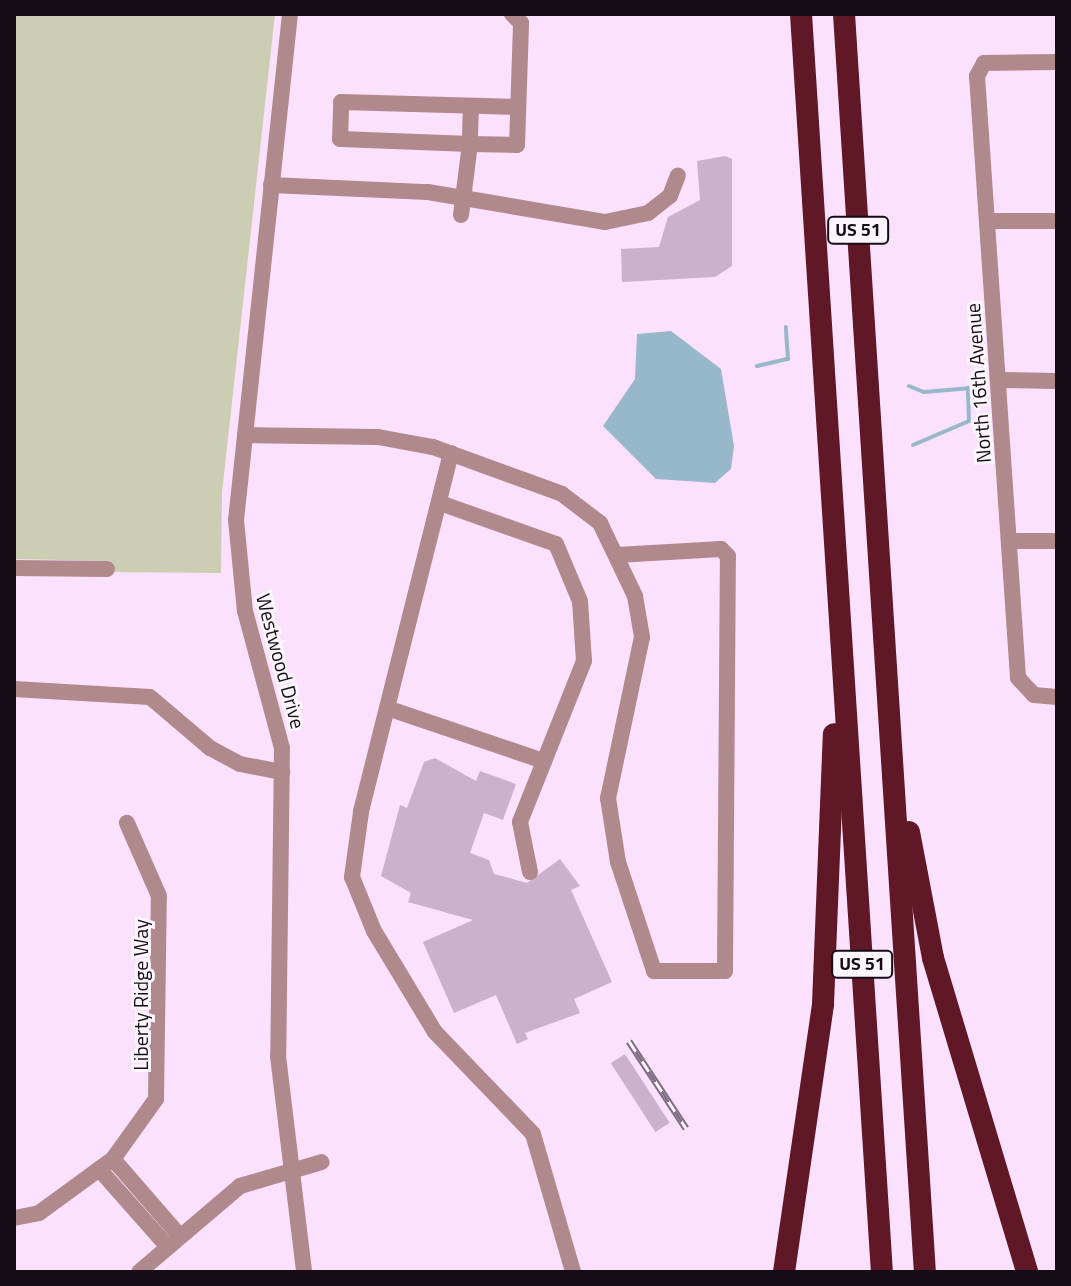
<!DOCTYPE html>
<style>
body{margin:0}
#map{position:relative;width:1071px;height:1286px;overflow:hidden;background:#fce1fe;font-family:"Titillium Web",sans-serif}
div>[style]{position:absolute}
.green>*{inset:0;background:#cbceb2}
.water>*{inset:0;background:#97b7cb}
.stream>*{height:4px;margin:-2px;padding:0 2px;transform-origin:2px;border-radius:2px;background:#97b7cb}
.building>*{inset:0;background:#cbb1ce;transform-origin:0 0}
.minor>*{height:16px;margin:-8px;padding:0 8px;transform-origin:8px;border-radius:8px;background:#af898c}
.highway>*{height:22px;margin:-11px;padding:0 11px;transform-origin:11px;border-radius:11px;background:#601726}
.rail>*{height:7px;margin-top:-3.5px;transform-origin:0;background:repeating-linear-gradient(90deg,#fcf6fc 0 12px,#817083 0 24px);box-sizing:border-box;border-block:2px solid #817083}
span{translate:-50% -50%;white-space:nowrap;text-align:center;line-height:1.15;-webkit-text-stroke:6px #fcf6fc;paint-order:stroke}
.shield-label span{padding:2px 6px;background:#fcf6fc;border:2px solid;border-radius:6px;-webkit-text-stroke-width:0}
.shield-label{font-size:18px;color:#150c16;font-weight:700}
.street-label{font-size:20px;color:#150c16}
.frame{position:absolute;inset:0;border:16px solid #150c16;pointer-events:none}
</style>
<div id="map">
<div class="green">
<i style="clip-path:polygon(14px 14px,275px 14px,222px 493px,221px 573px,111px 572px,111px 561px,14px 559px)"></i>
</div>
<div class="water">
<i style="clip-path:polygon(671px 331px,721px 369px,734px 446px,731px 469px,715px 483px,656px 479px,603px 426px,635px 379px,637px 334px)"></i>
</div>
<div class="stream">
<i style="left:757px;top:366px;width:32px;rotate:-13deg"></i>
<i style="left:788px;top:359px;width:32px;rotate:-94deg"></i>
<i style="left:909px;top:386px;width:16px;rotate:22deg"></i>
<i style="left:924px;top:392px;width:60px;rotate:-4.8deg"></i>
<i style="left:913px;top:445px;width:61px;rotate:-23.2deg"></i>
<i style="left:969px;top:421px;width:33px;rotate:-92deg"></i>
</div>
<div class="building">
<i style="clip-path:polygon(725px 156px,732px 159px,732px 266px,715px 277px,622px 282px,621px 249px,659px 247px,668px 217px,700px 200px,697px 161px)"></i>
<i style="clip-path:polygon(435px 758px,476px 781px,480px 771px,516px 784px,503px 820px,484px 813px,470px 853px,489px 860px,494px 874px,527px 883px,560px 859px,580px 886px,571px 890px,612px 982px,574px 999px,580px 1013px,525px 1033px,528px 1039px,517px 1044px,496px 995px,454px 1013px,423px 942px,473px 920px,408px 902px,411px 893px,381px 876px,400px 805px,407px 808px,424px 762px)"></i>
<i style="left:625px;top:1054px;width:82px;height:17px;rotate:57deg"></i>
</div>
<div class="minor">
<i style="left:290px;top:14px;width:509px;rotate:96.09deg"></i>
<i style="left:236px;top:520px;width:91px;rotate:84.4deg"></i>
<i style="left:245px;top:611px;width:142px;rotate:74.9deg"></i>
<i style="left:282px;top:748px;width:308px;rotate:90.7deg"></i>
<i style="left:278px;top:1056px;width:218px;rotate:83.1deg"></i>
<i style="left:1057px;top:62px;width:73px;rotate:179.2deg"></i>
<i style="left:984px;top:63px;width:15px;rotate:118deg"></i>
<i style="left:977px;top:76px;width:603px;rotate:86.1deg"></i>
<i style="left:1018px;top:678px;width:23px;rotate:47deg"></i>
<i style="left:1034px;top:695px;width:23px;rotate:5deg"></i>
<i style="left:471px;top:106px;width:38px;rotate:92deg"></i>
<i style="left:470px;top:144px;width:47px;rotate:1.2deg"></i>
<i style="left:517px;top:145px;width:122px;rotate:-88.1deg"></i>
<i style="left:521px;top:23px;width:13px;rotate:-135deg"></i>
<i style="left:271px;top:185px;width:157px;rotate:2.6deg"></i>
<i style="left:428px;top:192px;width:180px;rotate:9.6deg"></i>
<i style="left:605px;top:222px;width:44px;rotate:-11.8deg"></i>
<i style="left:648px;top:213px;width:28px;rotate:-38deg"></i>
<i style="left:670px;top:196px;width:22px;rotate:-69deg"></i>
<i style="left:461px;top:215px;width:72px;rotate:-82.8deg"></i>
<i style="left:470px;top:144px;width:130px;rotate:-177.8deg"></i>
<i style="left:340px;top:139px;width:37px;rotate:-88deg"></i>
<i style="left:341px;top:102px;width:177px;rotate:1.6deg"></i>
<i style="left:987px;top:221px;width:70px"></i>
<i style="left:998px;top:380px;width:59px;rotate:1deg"></i>
<i style="left:245px;top:435px;width:133px;rotate:0.9deg"></i>
<i style="left:378px;top:437px;width:56px;rotate:10.3deg"></i>
<i style="left:433px;top:447px;width:137px;rotate:20deg"></i>
<i style="left:562px;top:494px;width:48px;rotate:37.3deg"></i>
<i style="left:600px;top:523px;width:81px;rotate:64.4deg"></i>
<i style="left:635px;top:596px;width:42px;rotate:80.3deg"></i>
<i style="left:642px;top:637px;width:165px;rotate:101.9deg"></i>
<i style="left:608px;top:798px;width:65px;rotate:81.1deg"></i>
<i style="left:618px;top:862px;width:115px;rotate:71.7deg"></i>
<i style="left:654px;top:971px;width:71px"></i>
<i style="left:725px;top:971px;width:415px;rotate:-89.6deg"></i>
<i style="left:728px;top:556px;width:10px;rotate:-135deg"></i>
<i style="left:721px;top:549px;width:104px;rotate:176.7deg"></i>
<i style="left:451px;top:453px;width:370px;rotate:104.1deg"></i>
<i style="left:361px;top:812px;width:66px;rotate:97.9deg"></i>
<i style="left:352px;top:877px;width:58px;rotate:67.8deg"></i>
<i style="left:374px;top:931px;width:118px;rotate:58.9deg"></i>
<i style="left:435px;top:1032px;width:141px;rotate:46.1deg"></i>
<i style="left:533px;top:1134px;width:144px;rotate:73.8deg"></i>
<i style="left:440px;top:503px;width:123px;rotate:19.5deg"></i>
<i style="left:556px;top:544px;width:62px;rotate:67.2deg"></i>
<i style="left:580px;top:601px;width:60px;rotate:86.2deg"></i>
<i style="left:584px;top:661px;width:173px;rotate:111.7deg"></i>
<i style="left:520px;top:822px;width:51px;rotate:78.7deg"></i>
<i style="left:1009px;top:541px;width:48px"></i>
<i style="left:14px;top:568px;width:93px;rotate:0.6deg"></i>
<i style="left:14px;top:689px;width:136px;rotate:3.4deg"></i>
<i style="left:150px;top:697px;width:79px;rotate:40.4deg"></i>
<i style="left:210px;top:748px;width:34px;rotate:28deg"></i>
<i style="left:240px;top:764px;width:43px;rotate:10.8deg"></i>
<i style="left:387px;top:708px;width:166px;rotate:18.7deg"></i>
<i style="left:113px;top:1159px;width:99px;rotate:49.1deg"></i>
<i style="left:99px;top:1169px;width:104px;rotate:48.5deg"></i>
<i style="left:14px;top:1218px;width:25px;rotate:-11deg"></i>
<i style="left:39px;top:1213px;width:92px;rotate:-36.1deg"></i>
<i style="left:113px;top:1159px;width:74px;rotate:-54.4deg"></i>
<i style="left:156px;top:1099px;width:203px;rotate:-89.2deg"></i>
<i style="left:159px;top:896px;width:80px;rotate:-113.7deg"></i>
<i style="left:139px;top:1272px;width:133px;rotate:-40.4deg"></i>
<i style="left:240px;top:1186px;width:85px;rotate:-16.3deg"></i>
</div>
<div class="highway">
<i style="left:801px;top:14px;width:1261px;rotate:86.32deg"></i>
<i style="left:844px;top:14px;width:1261px;rotate:86.32deg"></i>
<i style="left:909px;top:832px;width:128px;rotate:79.2deg"></i>
<i style="left:933px;top:958px;width:328px;rotate:73.3deg"></i>
<i style="left:784px;top:1272px;width:271px;rotate:-81.7deg"></i>
<i style="left:823px;top:1004px;width:270px;rotate:-87.7deg"></i>
</div>
<div class="rail">
<i style="left:629px;top:1041px;width:104px;rotate:56.8deg"></i>
</div>
<div class="shield-label">
<span style="left:858px;top:230px">US 51</span>
<span style="left:862px;top:964px">US 51</span>
</div>
<div class="street-label">
<span style="left:978px;top:383px;rotate:-94deg">North 16th Avenue</span>
<span style="left:281px;top:661px;rotate:75deg">Westwood Drive</span>
<span style="left:140px;top:995px;rotate:-90deg">Liberty Ridge Way</span>
</div>
<div class="frame"></div>
</div>
